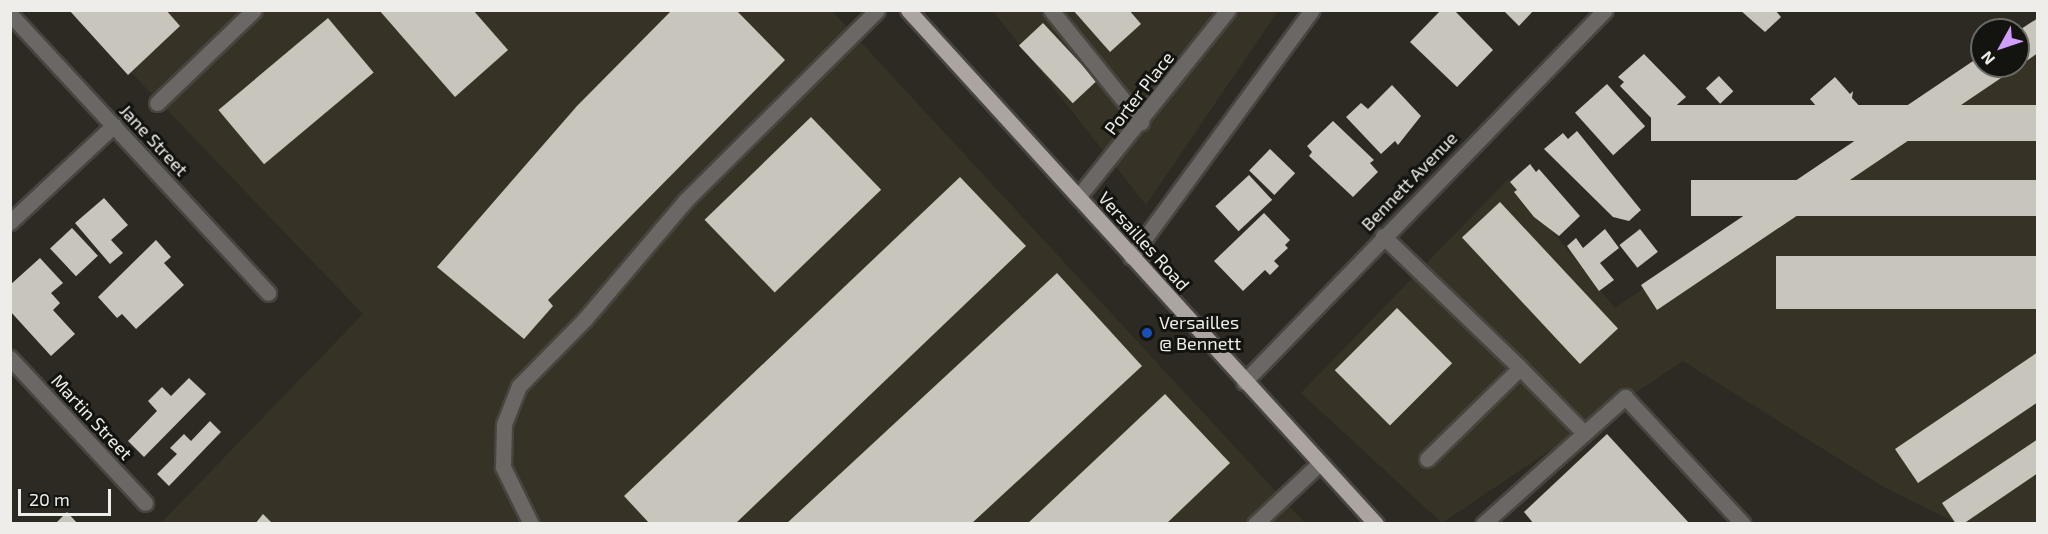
<!DOCTYPE html>
<style>
body{margin:0}
#map{position:relative;width:2048px;height:534px;overflow:hidden;background:#2c2a23;font-family:"Exo 2",sans-serif}
div>[style]{position:absolute}
.built>*{inset:0;background:#363326}
.building>*{inset:0;background:#c7c5bc;transform-origin:0 0}
.roads{filter:drop-shadow(2px 0 #47453f) drop-shadow(-2px 0 #47453f) drop-shadow(0 2px #47453f) drop-shadow(0 -2px #47453f)}
.minor>*{height:15px;margin:-7.5px;padding:0 7.5px;transform-origin:7.5px;border-radius:7.5px;background:#6b6765}
.major>*{height:15px;margin:-7.5px;padding:0 7.5px;transform-origin:7.5px;border-radius:7.5px;background:#aca4a0}
.dots>*{width:16px;height:16px;translate:-50% -50%;box-sizing:border-box;border:3px solid #13130f;border-radius:50%}
span{translate:-50% -50%;white-space:nowrap;text-align:center;line-height:1.15;-webkit-text-stroke:6px #13130f;paint-order:stroke}
.street-label{font-size:18px;color:#eeede9}
.poi-label{font-size:18px;color:#eeede9}
.left{translate:0 -50%;text-align:left}
.frame{position:absolute;inset:0;border:12px solid #eeede9;pointer-events:none}
.north{position:absolute;left:1970px;top:18px;width:60px;height:60px;box-sizing:border-box;background:#13130f;border:2px solid #6b6a66;border-radius:50%;rotate:230deg;font-size:16px;font-weight:700;line-height:24px;text-align:center;color:#eeede9}
.north::after{content:'';display:block;margin:auto;width:21px;height:27px;background:#d19dfe;clip-path:polygon(50% 0,100% 100%,50% 72%,0 100%)}
.scale{position:absolute;left:18px;top:489px;width:93px;height:27px;box-sizing:border-box;border:3px solid #eeede9;border-top:0;padding-left:8px;font-size:18px;line-height:21px;white-space:nowrap;color:#eeede9;-webkit-text-stroke:4px #13130f;paint-order:stroke}
</style>
<div id="map">
<div class="built">
<i style="clip-path:polygon(72px 11px,832px 11px,1305px 523px,161px 523px,363px 314px)"></i>
<i style="clip-path:polygon(993px 11px,1278px 11px,1146px 205px)"></i>
<i style="clip-path:polygon(2037px 18px,2037px 523px,1956px 523px,1884px 487px,1683px 361px,1442px 523px,1301px 393px,1509px 178px,1615px 308px,1982px 56px,1982px 66px,2018px 66px,2018px 31px)"></i>
</div>
<div class="building">
<i style="clip-path:polygon(69px 10px,166px 10px,180px 26px,128px 75px)"></i>
<i style="clip-path:polygon(379px 10px,473px 10px,508px 50px,455px 97px)"></i>
<i style="clip-path:polygon(672px 10px,736px 10px,785px 60px,548px 300px,553px 306px,524px 339px,437px 267px,577px 106px)"></i>
<i style="clip-path:polygon(1073px 10px,1129px 10px,1141px 24px,1110px 52px)"></i>
<i style="clip-path:polygon(1441px 10px,1454px 10px,1493px 50px,1457px 87px,1410px 42px)"></i>
<i style="clip-path:polygon(1503px 10px,1534px 10px,1519px 26px)"></i>
<i style="clip-path:polygon(1740px 10px,1775px 10px,1781px 17px,1765px 32px)"></i>
<i style="left:328px;top:18px;width:71px;height:143px;rotate:50deg"></i>
<i style="clip-path:polygon(2038px 18px,2038px 53px,1657px 310px,1641px 285px,1982px 55px,1982px 66px,2018px 66px,2018px 31px)"></i>
<i style="left:1043px;top:23px;width:79px;height:33px;rotate:47deg"></i>
<i style="clip-path:polygon(1644px 54px,1686px 97px,1656px 123px,1620px 86px,1624px 82px,1618px 77px)"></i>
<i style="left:1719px;top:76px;width:21px;height:18px;rotate:47deg"></i>
<i style="clip-path:polygon(1835px 77px,1850px 94px,1853px 91px,1852px 98px,1864px 111px,1859px 116px,1863px 121px,1856px 127px,1851px 121px,1839px 132px,1810px 99px)"></i>
<i style="left:1607px;top:84px;width:57px;height:43px;rotate:48deg"></i>
<i style="clip-path:polygon(1392px 85px,1421px 116px,1398px 145px,1395px 141px,1381px 154px,1346px 117px,1361px 103px,1368px 109px)"></i>
<i style="left:2038px;top:105px;width:36px;height:387px;rotate:90deg"></i>
<i style="left:811px;top:117px;width:101px;height:148px;rotate:46deg"></i>
<i style="clip-path:polygon(1333px 121px,1374px 160px,1370px 163px,1378px 172px,1353px 197px,1309px 156px,1312px 152px,1307px 146px)"></i>
<i style="clip-path:polygon(1577px 131px,1641px 210px,1629px 221px,1613px 217px,1544px 149px,1563px 133px,1568px 139px)"></i>
<i style="left:1270px;top:149px;width:35px;height:30px;rotate:44deg"></i>
<i style="clip-path:polygon(1530px 164px,1536px 172px,1539px 169px,1580px 216px,1559px 236px,1534px 217px,1514px 192px,1517px 190px,1510px 182px)"></i>
<i style="left:1249px;top:175px;width:34px;height:46px;rotate:47deg"></i>
<i style="clip-path:polygon(960px 177px,1026px 246px,735px 524px,650px 524px,624px 496px)"></i>
<i style="left:2038px;top:180px;width:36px;height:347px;rotate:90deg"></i>
<i style="clip-path:polygon(104px 198px,128px 225px,111px 240px,123px 253px,110px 264px,75px 223px)"></i>
<i style="left:1500px;top:202px;width:173px;height:52px;rotate:47deg"></i>
<i style="clip-path:polygon(1264px 213px,1290px 240px,1285px 245px,1288px 248px,1274px 261px,1279px 266px,1270px 275px,1265px 270px,1243px 291px,1214px 261px)"></i>
<i style="left:72px;top:228px;width:38px;height:30px;rotate:47deg"></i>
<i style="clip-path:polygon(1605px 229px,1619px 248px,1600px 263px,1614px 280px,1599px 291px,1567px 246px,1576px 238px,1583px 248px)"></i>
<i style="left:1640px;top:229px;width:29px;height:26px;rotate:52deg"></i>
<i style="clip-path:polygon(156px 240px,171px 257px,164px 263px,184px 285px,136px 329px,122px 314px,117px 318px,98px 297px)"></i>
<i style="left:2038px;top:256px;width:53px;height:262px;rotate:90deg"></i>
<i style="clip-path:polygon(40px 258px,63px 283px,51px 293px,60px 303px,53px 310px,75px 334px,51px 356px,10px 311px,10px 285px)"></i>
<i style="clip-path:polygon(1057px 273px,1142px 366px,971px 524px,786px 524px)"></i>
<i style="left:1397px;top:308px;width:78px;height:88px;rotate:45deg"></i>
<i style="clip-path:polygon(2038px 352px,2038px 402px,1918px 483px,1895px 449px)"></i>
<i style="clip-path:polygon(189px 378px,206px 394px,144px 457px,128px 441px,157px 411px,148px 401px,162px 387px,171px 396px)"></i>
<i style="clip-path:polygon(1165px 394px,1230px 463px,1166px 524px,1027px 524px)"></i>
<i style="clip-path:polygon(210px 421px,221px 432px,169px 486px,157px 474px,177px 454px,170px 448px,184px 434px,191px 441px)"></i>
<i style="clip-path:polygon(1607px 434px,1690px 524px,1534px 524px,1524px 512px)"></i>
<i style="clip-path:polygon(2038px 439px,2038px 473px,1963px 524px,1956px 524px,1942px 503px)"></i>
<i style="clip-path:polygon(67px 512px,78px 524px,55px 524px)"></i>
<i style="clip-path:polygon(263px 514px,273px 524px,255px 524px)"></i>
</div>
<div class="roads">
<div class="minor">
<i style="left:1051px;top:10px;width:144px;rotate:51.2deg"></i>
<i style="left:10px;top:14px;width:380px;rotate:47.2deg"></i>
<i style="left:157px;top:103px;width:134px;rotate:-43.8deg"></i>
<i style="left:1078px;top:197px;width:240px;rotate:-51.3deg"></i>
<i style="left:10px;top:222px;width:142px;rotate:-43deg"></i>
<i style="left:1383px;top:236px;width:190px;rotate:43.9deg"></i>
<i style="left:1520px;top:368px;width:130px;rotate:135.6deg"></i>
<i style="left:1131px;top:257px;width:306px;rotate:-53.8deg"></i>
<i style="left:10px;top:358px;width:198px;rotate:47deg"></i>
<i style="left:1520px;top:368px;width:91px;rotate:45.4deg"></i>
<i style="left:1244px;top:382px;width:518px;rotate:-45.86deg"></i>
<i style="left:531px;top:524px;width:64px;rotate:-116.2deg"></i>
<i style="left:503px;top:467px;width:43px;rotate:-88.7deg"></i>
<i style="left:504px;top:424px;width:41px;rotate:-68.5deg"></i>
<i style="left:519px;top:386px;width:94px;rotate:-45.4deg"></i>
<i style="left:585px;top:319px;width:156px;rotate:-49.7deg"></i>
<i style="left:686px;top:200px;width:269px;rotate:-44.8deg"></i>
<i style="left:1255px;top:524px;width:89px;rotate:-43.2deg"></i>
<i style="left:1483px;top:524px;width:191px;rotate:-41.8deg"></i>
<i style="left:1625px;top:397px;width:173px;rotate:47.1deg"></i>
</div>
<div class="major">
<i style="left:908px;top:10px;width:695px;rotate:47.68deg"></i>
</div>
</div>
<div class="dots">
<i style="left:1147px;top:333px;background:#1a4fb4"></i>
</div>
<div class="street-label">
<span style="left:1139px;top:93px;rotate:-52deg">Porter Place</span>
<span style="left:154px;top:140px;rotate:47deg">Jane Street</span>
<span style="left:1409px;top:181px;rotate:-46deg">Bennett Avenue</span>
<span style="left:1144px;top:241px;rotate:48deg">Versailles Road</span>
<span style="left:92px;top:417px;rotate:47deg">Martin Street</span>
</div>
<div class="poi-label">
<span class="left" style="left:1159px;top:333px">Versailles<br>@ Bennett</span>
</div>
<div class="frame"></div>
<div class="north">N</div>
<div class="scale">20 m</div>
</div>
